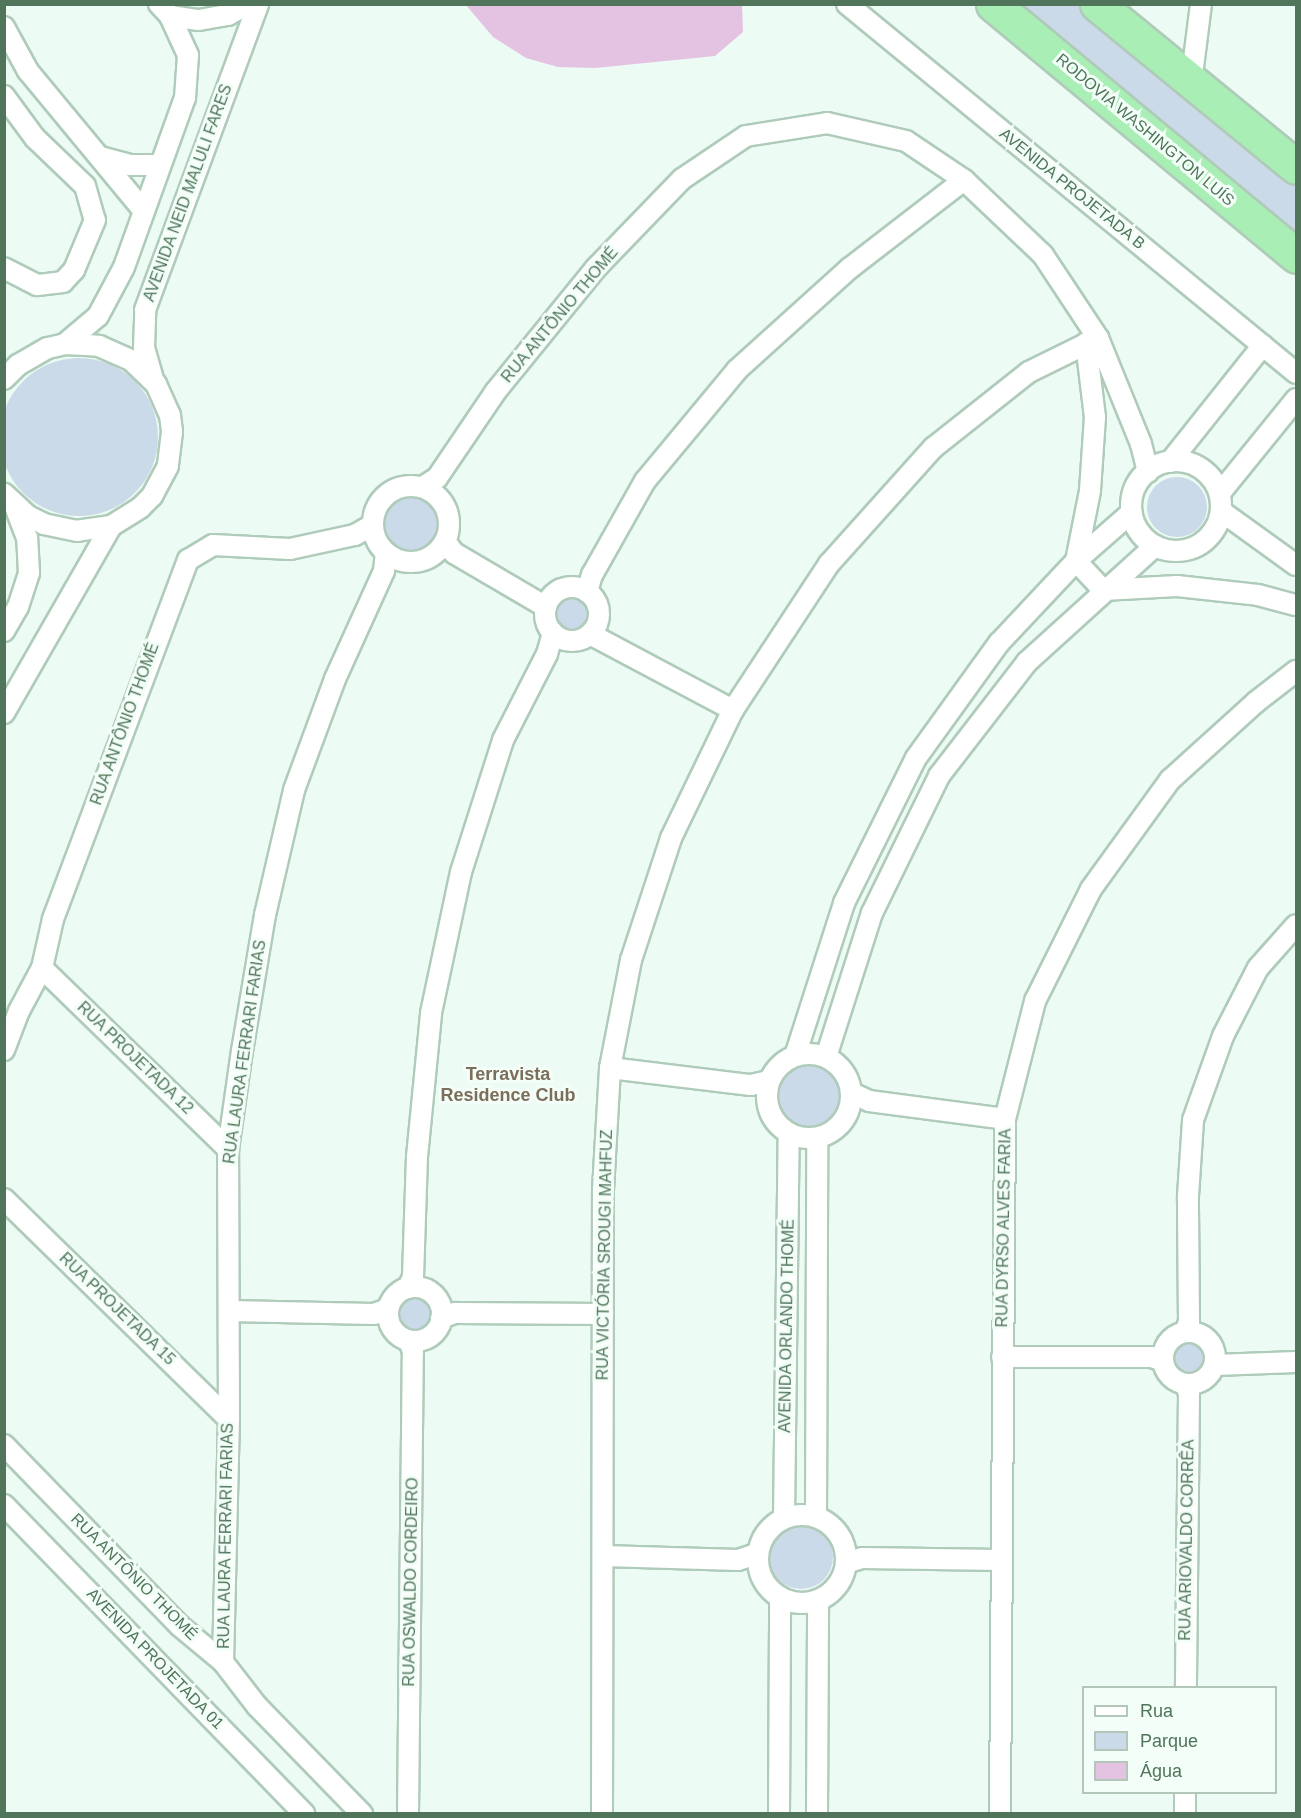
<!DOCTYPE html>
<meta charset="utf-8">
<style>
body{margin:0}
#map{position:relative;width:1301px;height:1818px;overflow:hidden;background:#ecfbf4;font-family:Arial,sans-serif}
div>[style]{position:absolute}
.green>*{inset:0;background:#cbdae8}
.round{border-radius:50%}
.water>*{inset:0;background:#e4c2e2}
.roads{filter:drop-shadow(2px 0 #afcbb9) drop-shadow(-2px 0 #afcbb9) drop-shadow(0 2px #afcbb9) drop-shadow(0 -2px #afcbb9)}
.minor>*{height:20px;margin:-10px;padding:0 10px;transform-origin:10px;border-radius:10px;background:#fff}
.minor>.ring{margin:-10px;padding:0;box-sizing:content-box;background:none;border:20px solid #fff;border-radius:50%}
.motorway>*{height:33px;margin:-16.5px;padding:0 16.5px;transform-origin:16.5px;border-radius:16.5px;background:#a9efb5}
span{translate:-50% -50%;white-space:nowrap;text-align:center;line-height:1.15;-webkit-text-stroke:6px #f3fef8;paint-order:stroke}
.street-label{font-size:16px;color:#50755a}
.neighbourhood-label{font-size:18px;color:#7c6e5b;font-weight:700}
.frame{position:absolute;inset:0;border:6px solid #50755a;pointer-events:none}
.legend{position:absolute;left:1082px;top:1686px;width:195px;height:108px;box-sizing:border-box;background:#f3fef8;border:2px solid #b2c7b9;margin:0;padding:8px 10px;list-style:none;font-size:18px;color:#50755a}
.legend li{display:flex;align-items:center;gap:12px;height:30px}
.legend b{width:30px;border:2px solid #b2c7b9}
</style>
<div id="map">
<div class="green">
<i style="clip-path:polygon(1006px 5px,1084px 5px,1296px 177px,1296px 242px)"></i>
<i class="round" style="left:0;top:358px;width:158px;height:158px"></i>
<i class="round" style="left:1147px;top:477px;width:60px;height:60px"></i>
<i class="round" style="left:383px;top:495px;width:56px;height:56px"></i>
<i class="round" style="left:556px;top:598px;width:32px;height:32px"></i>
<i class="round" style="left:776px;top:1064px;width:66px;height:66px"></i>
<i class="round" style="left:399px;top:1297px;width:32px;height:32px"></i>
<i class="round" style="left:1173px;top:1342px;width:32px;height:32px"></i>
<i class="round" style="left:769px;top:1525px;width:64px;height:64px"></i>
</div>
<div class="water">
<i style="clip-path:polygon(466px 5px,742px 5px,743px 32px,715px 56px,595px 68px,558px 67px,526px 58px,493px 37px)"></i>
</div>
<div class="roads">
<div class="minor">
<i style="left:159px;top:4px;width:16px;rotate:47deg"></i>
<i style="left:170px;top:16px;width:29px;rotate:8deg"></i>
<i style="left:199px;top:20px;width:29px;rotate:-10deg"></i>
<i style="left:228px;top:15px;width:22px;rotate:-30deg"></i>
<i style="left:847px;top:4px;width:581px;rotate:39.41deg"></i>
<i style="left:4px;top:27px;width:50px;rotate:61.4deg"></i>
<i style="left:28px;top:71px;width:180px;rotate:50.4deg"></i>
<i style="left:1191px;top:83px;width:80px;rotate:-82.8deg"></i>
<i style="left:4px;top:96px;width:52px;rotate:53.6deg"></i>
<i style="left:35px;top:138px;width:69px;rotate:43.8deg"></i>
<i style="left:85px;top:186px;width:35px;rotate:74deg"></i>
<i style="left:95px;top:220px;width:54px;rotate:112.8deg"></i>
<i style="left:74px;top:270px;width:16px;rotate:133deg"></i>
<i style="left:63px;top:282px;width:26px;rotate:173deg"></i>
<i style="left:37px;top:285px;width:37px;rotate:-153deg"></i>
<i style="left:100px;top:157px;width:31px;rotate:15deg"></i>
<i style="left:130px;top:165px;width:30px"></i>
<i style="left:1086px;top:343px;width:75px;rotate:83.1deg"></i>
<i style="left:1095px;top:417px;width:74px;rotate:93.9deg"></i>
<i style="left:1090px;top:491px;width:71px;rotate:101.3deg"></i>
<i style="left:1076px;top:561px;width:40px;rotate:47deg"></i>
<i style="left:1103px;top:590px;width:74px;rotate:-3.1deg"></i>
<i style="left:1177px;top:586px;width:81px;rotate:6.3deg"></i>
<i style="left:1258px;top:595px;width:39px;rotate:15deg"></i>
<i style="left:65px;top:344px;width:43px;rotate:-40.3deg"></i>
<i style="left:98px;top:316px;width:55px;rotate:-62deg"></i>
<i style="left:124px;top:267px;width:180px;rotate:-70.2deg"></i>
<i style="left:185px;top:98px;width:43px;rotate:-86deg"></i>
<i style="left:188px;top:55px;width:43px;rotate:-114.8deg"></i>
<i style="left:4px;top:379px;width:20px;rotate:-45deg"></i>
<i style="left:18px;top:365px;width:34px;rotate:-30deg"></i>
<i style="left:48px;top:348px;width:17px;rotate:-13deg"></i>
<i style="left:65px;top:344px;width:34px;rotate:3deg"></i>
<i style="left:99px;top:346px;width:35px;rotate:24deg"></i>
<i style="left:131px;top:360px;width:35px;rotate:44deg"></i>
<i style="left:156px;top:384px;width:34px;rotate:66deg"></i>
<i style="left:170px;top:415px;width:17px;rotate:83deg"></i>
<i style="left:172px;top:432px;width:34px;rotate:97deg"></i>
<i style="left:168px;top:466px;width:34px;rotate:118deg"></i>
<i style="left:152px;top:496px;width:17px;rotate:135deg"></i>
<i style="left:140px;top:508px;width:34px;rotate:148deg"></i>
<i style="left:111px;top:526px;width:34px;rotate:172deg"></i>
<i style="left:77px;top:531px;width:34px;rotate:-168deg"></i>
<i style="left:44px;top:524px;width:18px;rotate:-153deg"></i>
<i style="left:28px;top:516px;width:33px;rotate:-137deg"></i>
<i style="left:153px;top:379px;width:32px;rotate:-106deg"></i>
<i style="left:144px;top:348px;width:38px;rotate:-88deg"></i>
<i style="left:145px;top:310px;width:326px;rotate:-69.7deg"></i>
<i class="ring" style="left:1131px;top:461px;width:70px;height:70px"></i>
<i style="left:1170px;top:462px;width:149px;rotate:-51.5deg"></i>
<i class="ring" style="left:373px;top:486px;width:56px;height:56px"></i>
<i style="left:423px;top:487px;width:17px;rotate:-33deg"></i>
<i style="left:437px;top:478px;width:105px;rotate:-55.9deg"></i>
<i style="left:496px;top:391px;width:157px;rotate:-50.9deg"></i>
<i style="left:595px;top:269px;width:125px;rotate:-46deg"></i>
<i style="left:682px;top:179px;width:77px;rotate:-33.9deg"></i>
<i style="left:746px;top:136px;width:82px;rotate:-9.1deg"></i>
<i style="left:827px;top:123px;width:81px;rotate:12.8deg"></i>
<i style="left:906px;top:141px;width:70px;rotate:33.9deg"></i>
<i style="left:964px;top:180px;width:109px;rotate:43.5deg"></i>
<i style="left:1043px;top:255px;width:100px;rotate:56.5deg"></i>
<i style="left:1098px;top:338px;width:114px;rotate:67.9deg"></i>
<i style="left:1141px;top:444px;width:29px;rotate:76deg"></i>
<i style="left:1220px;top:493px;width:121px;rotate:-51deg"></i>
<i style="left:1221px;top:511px;width:92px;rotate:35.8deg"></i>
<i style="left:445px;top:541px;width:15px;rotate:53deg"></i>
<i style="left:454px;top:553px;width:107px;rotate:30.4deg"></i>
<i class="ring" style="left:545px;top:587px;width:34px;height:34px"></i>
<i style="left:587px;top:592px;width:18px;rotate:-74deg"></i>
<i style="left:592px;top:575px;width:108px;rotate:-60.6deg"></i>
<i style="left:645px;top:481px;width:144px;rotate:-50.3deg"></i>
<i style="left:737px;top:370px;width:152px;rotate:-42.1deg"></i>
<i style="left:850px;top:268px;width:144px;rotate:-37.7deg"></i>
<i style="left:4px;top:631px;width:28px;rotate:-60deg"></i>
<i style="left:18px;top:607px;width:36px;rotate:-72deg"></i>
<i style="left:29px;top:573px;width:35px;rotate:-93deg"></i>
<i style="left:27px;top:538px;width:34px;rotate:-111deg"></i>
<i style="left:590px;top:634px;width:162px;rotate:28deg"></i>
<i style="left:4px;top:713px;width:215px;rotate:-60.2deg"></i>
<i style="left:42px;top:968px;width:260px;rotate:44.2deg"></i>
<i style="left:4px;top:1050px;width:42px;rotate:-69deg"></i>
<i style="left:19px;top:1011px;width:49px;rotate:-61.9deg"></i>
<i style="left:42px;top:968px;width:50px;rotate:-77.3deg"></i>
<i style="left:53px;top:919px;width:384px;rotate:-69.4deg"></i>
<i style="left:188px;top:560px;width:29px;rotate:-31deg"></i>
<i style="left:213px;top:545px;width:77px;rotate:3deg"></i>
<i style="left:290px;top:549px;width:66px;rotate:-12.2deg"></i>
<i style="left:355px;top:535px;width:20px;rotate:-30deg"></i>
<i class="ring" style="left:767px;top:1054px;width:64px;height:64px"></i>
<i style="left:795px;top:1056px;width:161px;rotate:-72.2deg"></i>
<i style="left:844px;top:903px;width:162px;rotate:-63.6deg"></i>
<i style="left:916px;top:758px;width:142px;rotate:-54.2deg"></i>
<i style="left:999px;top:643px;width:112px;rotate:-46.8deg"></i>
<i style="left:1076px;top:561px;width:74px;rotate:-41.2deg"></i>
<i style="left:826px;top:1057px;width:151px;rotate:-72.3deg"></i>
<i style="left:872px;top:913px;width:153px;rotate:-63.9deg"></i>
<i style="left:939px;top:776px;width:144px;rotate:-52.3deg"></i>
<i style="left:1027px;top:662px;width:173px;rotate:-42.2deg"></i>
<i style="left:610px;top:1068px;width:142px;rotate:6.9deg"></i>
<i style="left:751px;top:1085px;width:18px;rotate:-13deg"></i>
<i style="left:852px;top:1093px;width:19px;rotate:25deg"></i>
<i style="left:869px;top:1101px;width:137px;rotate:7.5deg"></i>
<i style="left:4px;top:1199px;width:315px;rotate:44.4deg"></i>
<i class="ring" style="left:388px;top:1287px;width:34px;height:34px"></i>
<i style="left:408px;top:1288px;width:12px;rotate:-66deg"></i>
<i style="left:413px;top:1277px;width:120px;rotate:-88.1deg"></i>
<i style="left:417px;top:1157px;width:145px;rotate:-84.4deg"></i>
<i style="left:431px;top:1013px;width:144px;rotate:-78deg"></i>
<i style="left:461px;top:872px;width:139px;rotate:-72.3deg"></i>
<i style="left:503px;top:740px;width:97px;rotate:-62.9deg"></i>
<i style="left:547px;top:654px;width:22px;rotate:-74deg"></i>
<i style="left:229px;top:1311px;width:145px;rotate:1.2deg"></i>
<i style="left:374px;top:1314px;width:15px;rotate:-20deg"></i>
<i style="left:441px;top:1318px;width:15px;rotate:-20deg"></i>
<i style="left:455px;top:1313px;width:148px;rotate:0.4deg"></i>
<i class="ring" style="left:1163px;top:1332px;width:32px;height:32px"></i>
<i style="left:1185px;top:1332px;width:11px;rotate:-68deg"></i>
<i style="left:1189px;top:1322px;width:126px;rotate:-90.5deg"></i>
<i style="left:1188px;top:1196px;width:76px;rotate:-86.2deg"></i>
<i style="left:1193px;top:1120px;width:89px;rotate:-70.3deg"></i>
<i style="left:1223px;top:1036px;width:76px;rotate:-62.8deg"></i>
<i style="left:1258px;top:968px;width:57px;rotate:-48.5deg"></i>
<i style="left:1002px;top:1357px;width:150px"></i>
<i style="left:1152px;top:1357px;width:12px;rotate:20deg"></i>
<i style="left:1215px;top:1365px;width:81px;rotate:-2.1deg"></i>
<i style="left:1185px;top:1384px;width:10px;rotate:66deg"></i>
<i style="left:1189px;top:1393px;width:295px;rotate:90.6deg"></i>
<i style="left:4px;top:1445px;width:252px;rotate:45.8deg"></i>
<i style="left:180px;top:1626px;width:56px;rotate:39.9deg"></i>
<i style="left:223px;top:1662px;width:56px;rotate:52.3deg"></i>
<i style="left:257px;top:1706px;width:151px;rotate:45.8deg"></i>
<i style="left:4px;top:1505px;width:431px;rotate:45.8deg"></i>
<i class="ring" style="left:758px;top:1515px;width:68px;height:68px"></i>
<i style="left:816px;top:1517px;width:379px;rotate:-89.8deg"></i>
<i style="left:784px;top:1518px;width:385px;rotate:-89.3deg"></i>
<i style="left:604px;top:1556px;width:134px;rotate:1.7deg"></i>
<i style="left:738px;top:1560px;width:20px;rotate:-18deg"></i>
<i style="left:846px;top:1563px;width:17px;rotate:-17deg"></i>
<i style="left:862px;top:1558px;width:139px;rotate:0.8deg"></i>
<i style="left:223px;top:1662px;width:243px;rotate:-88.6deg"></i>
<i style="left:229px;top:1419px;width:270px;rotate:-90.2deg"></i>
<i style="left:228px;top:1149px;width:99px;rotate:-81.9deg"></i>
<i style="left:242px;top:1051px;width:138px;rotate:-80.4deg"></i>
<i style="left:265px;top:915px;width:128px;rotate:-76.9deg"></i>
<i style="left:294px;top:790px;width:118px;rotate:-69.7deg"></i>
<i style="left:335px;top:679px;width:119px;rotate:-65.6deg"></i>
<i style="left:384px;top:571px;width:18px;rotate:-84deg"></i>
<i style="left:408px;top:1814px;width:463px;rotate:-89.4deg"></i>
<i style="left:413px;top:1351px;width:11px;rotate:-112deg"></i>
<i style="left:602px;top:1814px;width:624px;rotate:-89.91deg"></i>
<i style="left:603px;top:1190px;width:122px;rotate:-86.7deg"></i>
<i style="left:610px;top:1068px;width:110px;rotate:-79deg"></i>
<i style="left:631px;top:960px;width:128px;rotate:-71.8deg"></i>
<i style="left:671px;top:838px;width:142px;rotate:-64.2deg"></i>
<i style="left:733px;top:710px;width:175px;rotate:-56.7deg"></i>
<i style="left:829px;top:564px;width:156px;rotate:-48.1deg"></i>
<i style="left:933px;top:448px;width:122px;rotate:-38.4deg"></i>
<i style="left:1029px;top:372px;width:77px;rotate:-26.2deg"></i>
<i style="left:779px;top:1814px;width:217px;rotate:-89.7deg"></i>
<i style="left:817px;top:1814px;width:214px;rotate:-89.7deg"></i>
<i style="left:1000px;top:1814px;width:695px;rotate:-89.59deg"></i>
<i style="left:1005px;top:1119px;width:122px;rotate:-75.7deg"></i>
<i style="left:1035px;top:1001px;width:125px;rotate:-63.4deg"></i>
<i style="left:1091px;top:889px;width:135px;rotate:-54.1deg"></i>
<i style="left:1170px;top:780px;width:116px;rotate:-42.2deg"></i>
<i style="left:1256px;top:702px;width:51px;rotate:-37.8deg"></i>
<i style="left:1185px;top:1814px;width:22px;rotate:-90deg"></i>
</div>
<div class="motorway">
<i style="left:993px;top:4px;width:394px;rotate:39.7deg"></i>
<i style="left:1097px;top:4px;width:257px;rotate:39.3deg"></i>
</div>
</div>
<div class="street-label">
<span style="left:1145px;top:130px;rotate:40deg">RODOVIA WASHINGTON LUÍS</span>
<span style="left:1072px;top:189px;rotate:39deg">AVENIDA PROJETADA B</span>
<span style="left:188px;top:193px;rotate:-70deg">AVENIDA NEID MALULI FARES</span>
<span style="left:560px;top:315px;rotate:-50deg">RUA ANTÔNIO THOMÉ</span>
<span style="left:125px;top:724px;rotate:-70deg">RUA ANTÔNIO THOMÉ</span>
<span style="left:245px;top:1052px;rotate:-82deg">RUA LAURA FERRARI FARIAS</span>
<span style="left:135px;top:1058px;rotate:44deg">RUA PROJETADA 12</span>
<span style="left:1004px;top:1228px;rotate:-89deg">RUA DYRSO ALVES FARIA</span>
<span style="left:605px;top:1255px;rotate:-89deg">RUA VICTÓRIA SROUGI MAHFUZ</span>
<span style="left:117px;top:1309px;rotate:44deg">RUA PROJETADA 15</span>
<span style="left:787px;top:1326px;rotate:-89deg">AVENIDA ORLANDO THOMÉ</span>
<span style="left:226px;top:1536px;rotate:-89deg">RUA LAURA FERRARI FARIAS</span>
<span style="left:1187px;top:1540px;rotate:-89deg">RUA ARIOVALDO CORRÊA</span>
<span style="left:134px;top:1577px;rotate:45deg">RUA ANTÔNIO THOMÉ</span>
<span style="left:411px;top:1582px;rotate:-89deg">RUA OSWALDO CORDEIRO</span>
<span style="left:155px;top:1659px;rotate:46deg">AVENIDA PROJETADA 01</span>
</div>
<div class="neighbourhood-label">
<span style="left:508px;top:1085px">Terravista<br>Residence Club</span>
</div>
<div class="frame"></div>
<ul class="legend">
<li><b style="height:8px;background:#fff"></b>Rua</li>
<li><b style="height:16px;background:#cbdae8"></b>Parque</li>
<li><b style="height:16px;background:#e4c2e2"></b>Água</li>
</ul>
</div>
